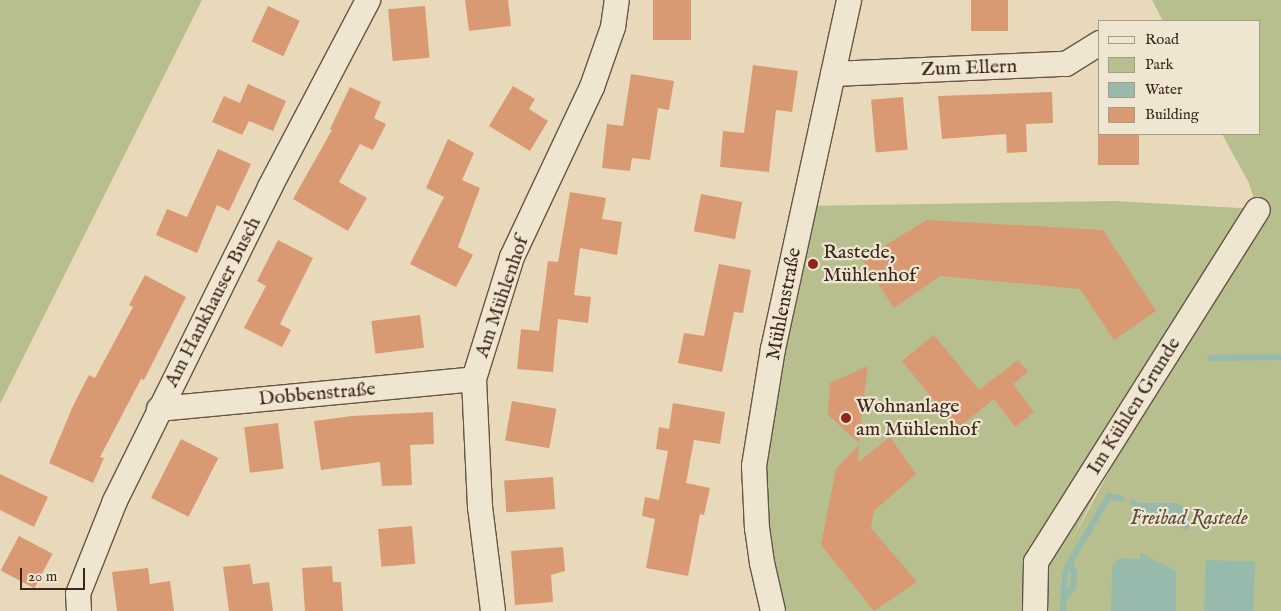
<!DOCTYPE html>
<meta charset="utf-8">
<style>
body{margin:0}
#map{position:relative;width:1281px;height:611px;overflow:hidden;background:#e7d9ba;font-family:"IM FELL English",serif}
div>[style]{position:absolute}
.green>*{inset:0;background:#b7bf8f}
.water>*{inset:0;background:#97baac;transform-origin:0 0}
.stream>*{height:6px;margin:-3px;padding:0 3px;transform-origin:3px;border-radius:3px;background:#97baac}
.building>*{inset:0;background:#d99a73;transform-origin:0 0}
.roads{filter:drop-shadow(1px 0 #685444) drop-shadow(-1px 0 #685444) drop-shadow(0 1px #685444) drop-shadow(0 -1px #685444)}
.street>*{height:24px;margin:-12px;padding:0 12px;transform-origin:12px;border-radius:12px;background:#efe6d2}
.dots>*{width:14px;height:14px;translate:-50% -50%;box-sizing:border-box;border:2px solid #efe6d2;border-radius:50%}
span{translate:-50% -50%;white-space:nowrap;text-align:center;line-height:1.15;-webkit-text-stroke:4.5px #efe6d2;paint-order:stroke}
.street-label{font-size:20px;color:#3d271c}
.poi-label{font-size:20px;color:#3d271c}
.left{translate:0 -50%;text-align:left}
.park-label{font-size:20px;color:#5c4d39;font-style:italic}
.legend{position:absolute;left:1098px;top:20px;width:162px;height:115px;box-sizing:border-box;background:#efe6d2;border:1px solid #a89a89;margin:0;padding:6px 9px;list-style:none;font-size:15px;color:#3d271c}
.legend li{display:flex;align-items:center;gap:10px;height:25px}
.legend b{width:25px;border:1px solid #a89a89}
.scale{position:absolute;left:20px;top:568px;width:65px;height:22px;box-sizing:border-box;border:2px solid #3d271c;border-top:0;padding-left:6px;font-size:15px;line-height:18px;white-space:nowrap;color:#3d271c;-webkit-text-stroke:4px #efe6d2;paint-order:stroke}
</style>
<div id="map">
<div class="green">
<i style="clip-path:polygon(0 0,202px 0,0 404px)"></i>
<i style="clip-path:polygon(evenodd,1152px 0,1281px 0,1281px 611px,774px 611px,754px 466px,804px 206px,1115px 201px,1257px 209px,1249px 183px,1222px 134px,1260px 134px,1260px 21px,1163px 21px,1152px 0,1157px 371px,1163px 372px,1070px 544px,1157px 371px)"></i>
</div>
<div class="water">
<i style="clip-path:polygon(1132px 499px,1140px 503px,1177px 503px,1185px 509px,1190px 520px,1188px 531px,1129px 504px)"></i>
<i style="clip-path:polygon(1140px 553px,1176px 571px,1176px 611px,1111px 611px,1112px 568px,1116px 562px,1120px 558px,1140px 559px)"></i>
<i style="left:1206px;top:560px;width:49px;height:51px;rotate:2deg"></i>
</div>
<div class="stream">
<i style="left:1210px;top:358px;width:71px;rotate:-0.8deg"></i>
<i style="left:1066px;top:596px;width:11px;rotate:-52deg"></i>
<i style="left:1073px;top:587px;width:14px;rotate:-86deg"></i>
<i style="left:1074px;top:573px;width:12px;rotate:-110deg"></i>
<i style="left:1063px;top:611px;width:38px;rotate:-87deg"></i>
<i style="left:1065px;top:573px;width:12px;rotate:-66deg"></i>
<i style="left:1070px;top:562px;width:77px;rotate:-59.4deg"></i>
<i style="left:1109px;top:496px;width:13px;rotate:13deg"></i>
</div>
<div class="building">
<i style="clip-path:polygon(465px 0,508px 0,511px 26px,469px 31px)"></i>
<i style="left:653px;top:0;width:38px;height:40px"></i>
<i style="left:971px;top:0;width:37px;height:31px"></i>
<i style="left:268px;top:6px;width:35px;height:39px;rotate:25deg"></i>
<i style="left:425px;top:6px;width:52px;height:37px;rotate:85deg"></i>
<i style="clip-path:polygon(753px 65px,798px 71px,792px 112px,776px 110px,769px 172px,720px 167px,723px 131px,744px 133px)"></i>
<i style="clip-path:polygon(631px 74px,674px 81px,669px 110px,658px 108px,650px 160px,632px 158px,630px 171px,602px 168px,607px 124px,623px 126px)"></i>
<i style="clip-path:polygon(248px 84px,286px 101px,273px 131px,249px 121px,242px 135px,212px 122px,224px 96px,240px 103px)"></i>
<i style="clip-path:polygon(513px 86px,535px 99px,529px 109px,548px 121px,530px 151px,489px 126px)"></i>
<i style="clip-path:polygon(350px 87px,381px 102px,374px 118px,386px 124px,373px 150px,360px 144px,339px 182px,367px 198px,348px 231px,293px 199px,332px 130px,330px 129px)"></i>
<i style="clip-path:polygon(1052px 92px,1053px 123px,1026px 124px,1027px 152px,1007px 153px,1006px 134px,942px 139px,938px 96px)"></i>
<i style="left:903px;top:97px;width:53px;height:32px;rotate:85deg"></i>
<i style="left:1098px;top:134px;width:41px;height:31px"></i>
<i style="clip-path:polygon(448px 139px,474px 153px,462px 180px,480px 188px,458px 247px,473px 255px,456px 287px,410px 264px,444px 197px,426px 188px)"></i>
<i style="clip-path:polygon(218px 149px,251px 164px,229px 211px,217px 205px,197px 253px,156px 235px,167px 209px,187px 217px)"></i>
<i style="clip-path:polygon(570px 192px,606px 198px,602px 219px,622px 222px,617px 255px,580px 248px,574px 295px,591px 297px,588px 323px,558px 319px,553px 372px,517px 369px,521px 329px,539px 331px,548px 261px,558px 262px)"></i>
<i style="left:701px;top:194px;width:42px;height:38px;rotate:11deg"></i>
<i style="clip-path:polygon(927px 220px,1103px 230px,1156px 311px,1114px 340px,1080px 289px,940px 276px,894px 308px,862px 259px)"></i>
<i style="clip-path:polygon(278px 240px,313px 258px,280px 324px,291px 330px,282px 347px,244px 328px,266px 286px,257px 281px)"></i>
<i style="clip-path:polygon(719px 264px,751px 270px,743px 313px,734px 312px,722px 372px,678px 363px,684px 333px,704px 336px)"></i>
<i style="clip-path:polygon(145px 275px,186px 297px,144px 380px,141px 379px,100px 457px,104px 458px,93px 483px,49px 463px,73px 406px,89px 375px,95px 378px,133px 307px,129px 305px)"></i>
<i style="left:420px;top:315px;width:33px;height:49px;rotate:83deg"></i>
<i style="clip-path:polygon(934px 335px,979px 390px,1018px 360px,1028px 372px,1013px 384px,1034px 412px,1015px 427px,994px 399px,957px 429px,902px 361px)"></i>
<i style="clip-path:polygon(868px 366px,862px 410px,859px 443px,828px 415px,830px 383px)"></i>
<i style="left:512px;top:401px;width:45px;height:40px;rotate:10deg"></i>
<i style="clip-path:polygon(673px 403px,725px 412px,720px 444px,694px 440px,686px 483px,710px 488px,704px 515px,700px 514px,688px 576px,646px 568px,655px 519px,642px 516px,645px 497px,659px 500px,668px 451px,656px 449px,659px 427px,669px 429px)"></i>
<i style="clip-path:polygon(433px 412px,434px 444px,410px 445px,412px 485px,382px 486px,380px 462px,321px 470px,314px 421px,352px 416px)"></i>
<i style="left:278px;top:423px;width:46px;height:34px;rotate:83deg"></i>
<i style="clip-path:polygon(890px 437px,916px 474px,874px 511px,871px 528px,917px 582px,874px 611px,821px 545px,836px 469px,859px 445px,858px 462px)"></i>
<i style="left:181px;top:439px;width:42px;height:66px;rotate:27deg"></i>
<i style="clip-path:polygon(0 474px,48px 497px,34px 527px,0 510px)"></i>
<i style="left:553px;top:477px;width:32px;height:49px;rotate:86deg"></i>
<i style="left:412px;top:526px;width:38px;height:34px;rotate:85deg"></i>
<i style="left:19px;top:536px;width:38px;height:39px;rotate:28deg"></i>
<i style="clip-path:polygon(563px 547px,565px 571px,551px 575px,553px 602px,515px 605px,511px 551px)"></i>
<i style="clip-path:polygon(250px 564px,253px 584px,269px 582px,273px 611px,229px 611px,223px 567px)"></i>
<i style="clip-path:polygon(332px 566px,333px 582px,341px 582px,343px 611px,305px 611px,302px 568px)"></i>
<i style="clip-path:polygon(148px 568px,150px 584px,170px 581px,174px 611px,117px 611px,112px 572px)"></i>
</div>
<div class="roads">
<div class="street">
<i style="left:833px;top:74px;width:233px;rotate:-2.5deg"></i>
<i style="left:1066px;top:64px;width:40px;rotate:-32deg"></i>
<i style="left:159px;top:409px;width:316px;rotate:-5.4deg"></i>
<i style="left:79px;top:611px;width:17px;rotate:-93deg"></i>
<i style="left:78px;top:594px;width:100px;rotate:-68.3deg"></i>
<i style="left:115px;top:501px;width:350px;rotate:-63.7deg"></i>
<i style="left:270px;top:187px;width:211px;rotate:-62.3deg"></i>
<i style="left:493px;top:611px;width:105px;rotate:-97.1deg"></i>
<i style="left:480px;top:507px;width:128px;rotate:-92.7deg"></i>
<i style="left:474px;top:379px;width:128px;rotate:-72.7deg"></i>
<i style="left:512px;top:257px;width:188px;rotate:-64.8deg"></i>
<i style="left:592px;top:87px;width:64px;rotate:-70.7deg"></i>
<i style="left:613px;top:27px;width:27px;rotate:-82deg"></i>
<i style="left:773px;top:611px;width:49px;rotate:-102.9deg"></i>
<i style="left:762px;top:563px;width:34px;rotate:-98deg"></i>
<i style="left:757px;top:529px;width:63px;rotate:-92.7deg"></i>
<i style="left:754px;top:466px;width:119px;rotate:-80.8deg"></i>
<i style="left:773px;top:349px;width:357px;rotate:-77.7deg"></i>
<i style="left:1035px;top:611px;width:49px;rotate:-88.8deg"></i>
<i style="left:1036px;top:562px;width:416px;rotate:-57.8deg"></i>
</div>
</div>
<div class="dots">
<i style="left:813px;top:264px;background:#8f2418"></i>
<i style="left:846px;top:418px;background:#8f2418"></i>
</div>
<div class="street-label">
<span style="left:969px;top:68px;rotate:-2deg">Zum Ellern</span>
<span style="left:502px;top:297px;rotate:-71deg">Am Mühlenhof</span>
<span style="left:213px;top:302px;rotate:-63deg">Am Hankhauser Busch</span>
<span style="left:784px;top:304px;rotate:-79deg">Mühlenstraße</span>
<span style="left:317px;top:394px;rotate:-5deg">Dobbenstraße</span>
<span style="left:1134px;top:406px;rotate:-58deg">Im Kühlen Grunde</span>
</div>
<div class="poi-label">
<span class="left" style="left:823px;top:264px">Rastede,<br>Mühlenhof</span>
<span class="left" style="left:856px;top:418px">Wohnanlage<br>am Mühlenhof</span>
</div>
<div class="park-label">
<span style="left:1189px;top:518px">Freibad Rastede</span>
</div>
<ul class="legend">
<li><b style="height:6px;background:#efe6d2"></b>Road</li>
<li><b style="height:14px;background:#b7bf8f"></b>Park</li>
<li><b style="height:14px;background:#97baac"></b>Water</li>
<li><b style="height:14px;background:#d99a73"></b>Building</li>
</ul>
<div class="scale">20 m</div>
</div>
